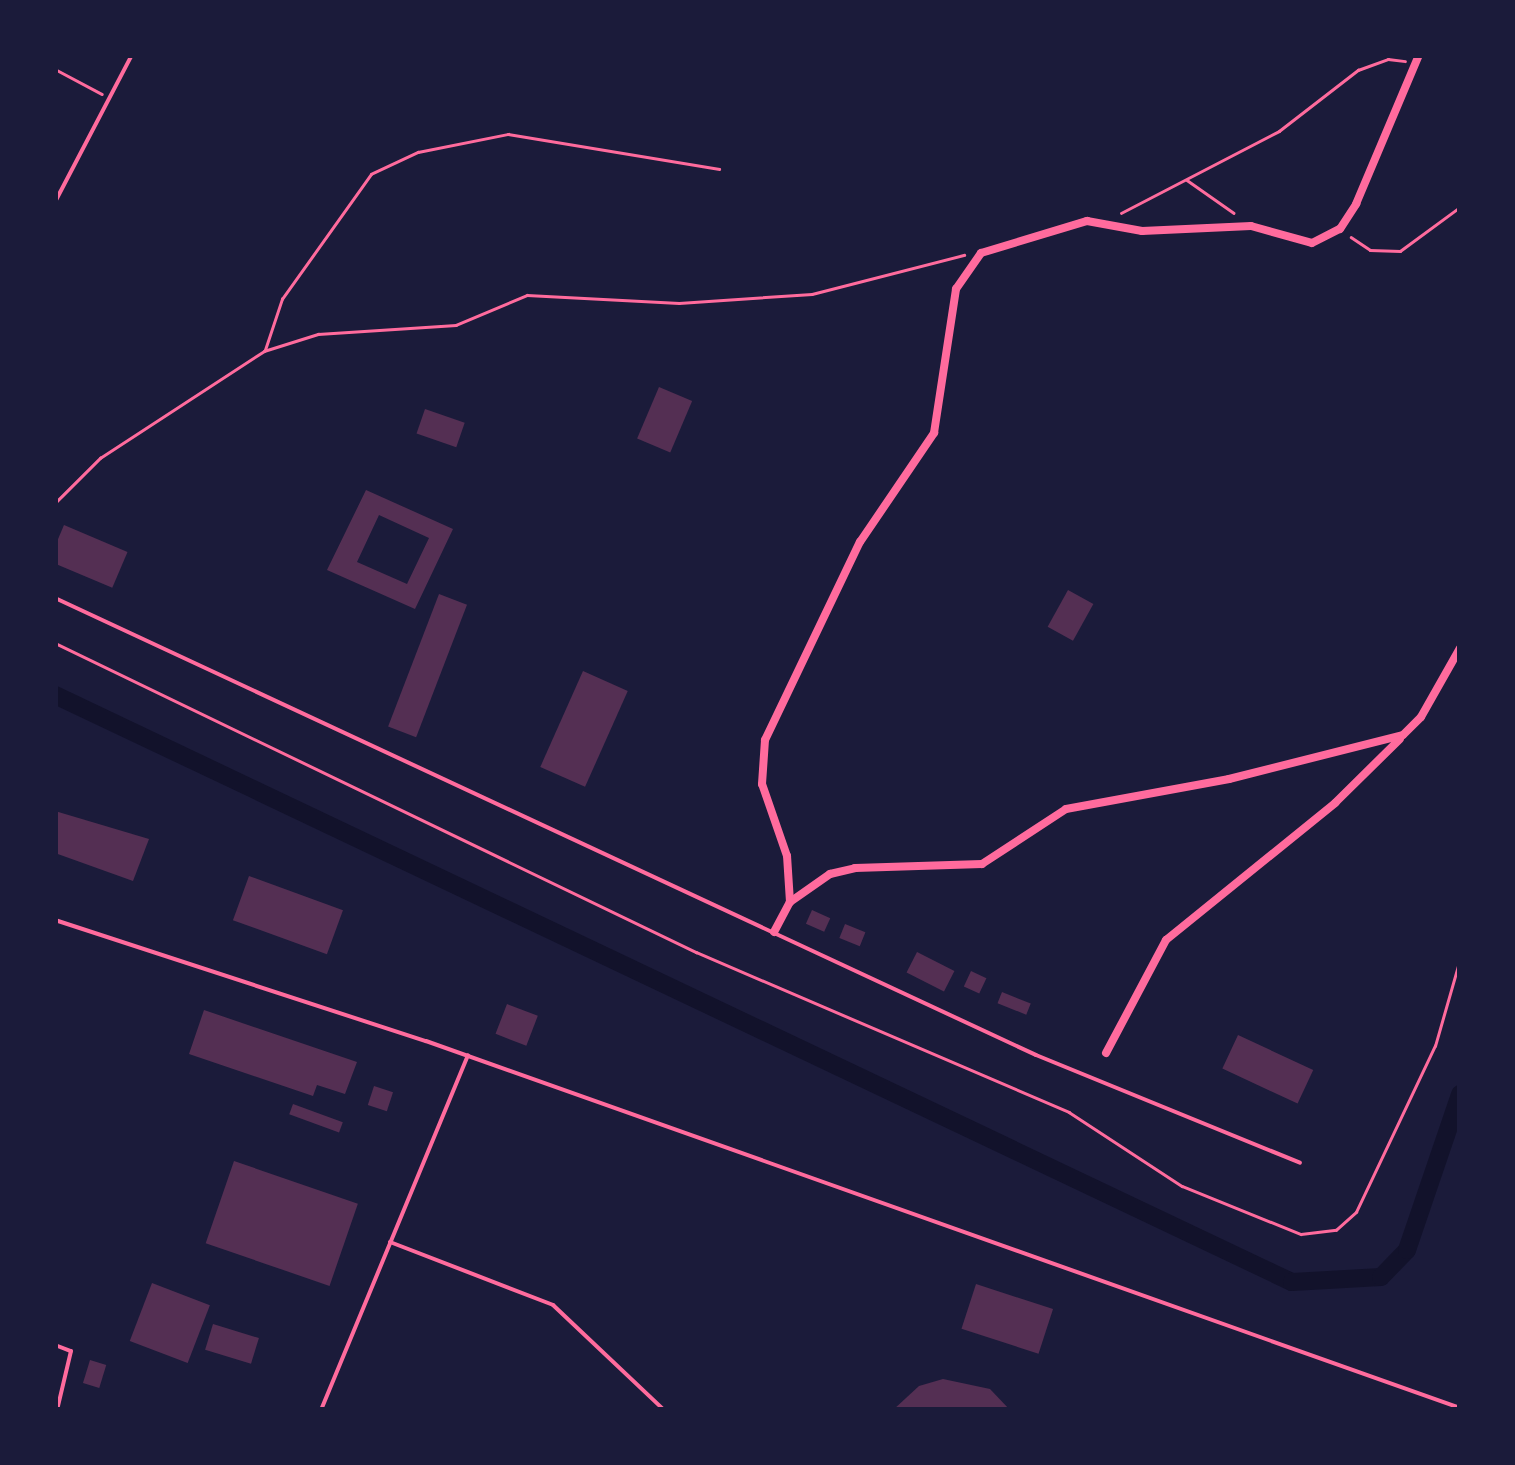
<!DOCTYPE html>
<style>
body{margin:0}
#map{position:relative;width:1515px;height:1465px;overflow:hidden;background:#1b1b3a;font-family:"PT Sans Narrow",sans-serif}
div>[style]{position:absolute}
.canal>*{height:18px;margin:-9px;padding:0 9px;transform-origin:9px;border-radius:9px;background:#12122b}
.building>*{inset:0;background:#542f53;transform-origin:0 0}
.path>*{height:2.5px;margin:-1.25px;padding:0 1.25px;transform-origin:1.25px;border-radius:1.25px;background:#ff6b9d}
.service>*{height:4px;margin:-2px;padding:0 2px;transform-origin:2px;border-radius:2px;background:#ff6b9d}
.minor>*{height:8px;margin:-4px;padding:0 4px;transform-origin:4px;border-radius:4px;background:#ff6b9d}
span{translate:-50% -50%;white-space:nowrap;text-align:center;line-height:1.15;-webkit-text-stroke:10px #1b1b3a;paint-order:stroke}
.frame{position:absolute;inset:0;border:58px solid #1b1b3a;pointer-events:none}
</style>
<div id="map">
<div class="canal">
<i style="left:55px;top:695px;width:1369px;rotate:25.39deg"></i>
<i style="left:1292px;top:1282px;width:89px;rotate:-3.2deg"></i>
<i style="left:1381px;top:1277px;width:37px;rotate:-46deg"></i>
<i style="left:1407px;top:1250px;width:165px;rotate:-71.2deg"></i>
</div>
<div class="building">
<i style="left:659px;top:387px;width:36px;height:56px;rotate:23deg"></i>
<i style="left:425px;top:409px;width:42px;height:26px;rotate:19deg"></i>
<i style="clip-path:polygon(evenodd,366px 490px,453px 529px,415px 609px,327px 570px,366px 490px,379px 515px,429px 538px,407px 584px,357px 562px,379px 515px)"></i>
<i style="left:64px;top:525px;width:69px;height:39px;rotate:23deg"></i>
<i style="left:1068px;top:590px;width:29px;height:42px;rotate:29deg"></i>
<i style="left:439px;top:594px;width:30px;height:142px;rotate:21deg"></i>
<i style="left:583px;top:671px;width:49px;height:105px;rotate:24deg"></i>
<i style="clip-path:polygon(55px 811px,149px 839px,133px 881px,55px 853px)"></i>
<i style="left:249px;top:876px;width:100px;height:47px;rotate:20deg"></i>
<i style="left:812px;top:910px;width:20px;height:15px;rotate:24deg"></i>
<i style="left:845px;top:924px;width:22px;height:15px;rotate:22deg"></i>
<i style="left:917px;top:952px;width:42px;height:23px;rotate:27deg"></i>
<i style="left:971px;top:971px;width:17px;height:17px;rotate:25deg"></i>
<i style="left:1002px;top:992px;width:31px;height:12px;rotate:22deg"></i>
<i style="left:507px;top:1004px;width:33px;height:32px;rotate:21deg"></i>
<i style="clip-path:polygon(204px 1010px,357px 1062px,345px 1094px,317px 1085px,313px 1096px,189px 1054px)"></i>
<i style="left:1238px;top:1035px;width:83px;height:37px;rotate:25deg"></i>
<i style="left:374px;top:1086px;width:20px;height:20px;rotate:18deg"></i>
<i style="left:293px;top:1104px;width:53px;height:11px;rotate:20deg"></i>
<i style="left:234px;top:1161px;width:131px;height:87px;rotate:19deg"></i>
<i style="left:152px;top:1283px;width:62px;height:62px;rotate:21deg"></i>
<i style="left:976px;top:1284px;width:81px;height:47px;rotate:18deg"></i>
<i style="left:213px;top:1324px;width:48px;height:27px;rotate:17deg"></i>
<i style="left:90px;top:1360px;width:17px;height:24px;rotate:17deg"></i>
<i style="clip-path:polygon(943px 1379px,990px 1389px,1010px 1410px,893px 1410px,919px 1386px)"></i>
</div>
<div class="path">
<i style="left:55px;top:69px;width:53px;rotate:28deg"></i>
<i style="left:1187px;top:180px;width:57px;rotate:35.1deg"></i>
<i style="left:1121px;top:213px;width:178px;rotate:-27.4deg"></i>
<i style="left:1279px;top:131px;width:100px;rotate:-37.7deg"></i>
<i style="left:1358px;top:70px;width:32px;rotate:-20deg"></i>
<i style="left:1388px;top:59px;width:17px;rotate:7deg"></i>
<i style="left:1351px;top:237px;width:23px;rotate:34deg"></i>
<i style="left:1370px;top:250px;width:30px;rotate:2deg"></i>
<i style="left:1400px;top:251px;width:74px;rotate:-36.3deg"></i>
<i style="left:265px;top:350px;width:54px;rotate:-71.6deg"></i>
<i style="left:282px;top:299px;width:153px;rotate:-54.5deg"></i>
<i style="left:371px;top:174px;width:52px;rotate:-25.1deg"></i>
<i style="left:418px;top:152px;width:92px;rotate:-11.3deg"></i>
<i style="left:508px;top:134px;width:214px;rotate:9.4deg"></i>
<i style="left:55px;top:503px;width:64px;rotate:-45deg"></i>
<i style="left:100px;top:458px;width:196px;rotate:-33.1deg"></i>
<i style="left:264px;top:351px;width:57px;rotate:-17.5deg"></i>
<i style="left:318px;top:334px;width:138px;rotate:-3.7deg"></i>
<i style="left:456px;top:325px;width:77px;rotate:-22.9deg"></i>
<i style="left:527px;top:295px;width:152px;rotate:3deg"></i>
<i style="left:679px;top:303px;width:133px;rotate:-3.9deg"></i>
<i style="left:812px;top:294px;width:157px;rotate:-14.4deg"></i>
<i style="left:55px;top:643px;width:712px;rotate:25.74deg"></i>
<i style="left:696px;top:952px;width:406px;rotate:23.2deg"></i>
<i style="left:1069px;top:1112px;width:135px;rotate:33.2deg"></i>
<i style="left:1182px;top:1186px;width:128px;rotate:22deg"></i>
<i style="left:1301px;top:1234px;width:35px;rotate:-7deg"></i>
<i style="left:1336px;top:1230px;width:27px;rotate:-42deg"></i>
<i style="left:1356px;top:1212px;width:184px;rotate:-64.6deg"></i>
<i style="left:1435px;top:1046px;width:91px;rotate:-74deg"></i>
</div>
<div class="service">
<i style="left:55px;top:202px;width:166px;rotate:-62.4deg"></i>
<i style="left:55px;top:598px;width:1082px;rotate:24.98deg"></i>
<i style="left:1036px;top:1055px;width:285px;rotate:22.2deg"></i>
<i style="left:55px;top:920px;width:390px;rotate:18.1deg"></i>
<i style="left:426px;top:1041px;width:1097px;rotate:19.54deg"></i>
<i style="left:390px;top:1242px;width:175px;rotate:21.1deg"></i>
<i style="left:553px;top:1305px;width:153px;rotate:43.4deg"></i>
<i style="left:55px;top:1345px;width:17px;rotate:21deg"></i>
<i style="left:71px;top:1351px;width:61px;rotate:103.3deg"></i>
<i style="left:321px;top:1410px;width:384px;rotate:-67.5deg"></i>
</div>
<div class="minor">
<i style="left:790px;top:902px;width:49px;rotate:-35deg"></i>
<i style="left:830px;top:874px;width:26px;rotate:-13deg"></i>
<i style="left:855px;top:868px;width:127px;rotate:-1.8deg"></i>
<i style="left:982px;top:864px;width:100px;rotate:-33.2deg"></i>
<i style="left:1066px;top:809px;width:166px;rotate:-10.4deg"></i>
<i style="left:1229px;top:779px;width:179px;rotate:-14.2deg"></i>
<i style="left:1403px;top:735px;width:25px;rotate:-45deg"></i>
<i style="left:1421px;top:717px;width:79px;rotate:-60.5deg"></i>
<i style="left:774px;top:932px;width:34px;rotate:-62deg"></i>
<i style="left:790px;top:902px;width:46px;rotate:-93.7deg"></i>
<i style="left:787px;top:856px;width:76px;rotate:-109.1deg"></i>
<i style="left:762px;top:784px;width:44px;rotate:-86.1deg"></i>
<i style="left:765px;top:740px;width:220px;rotate:-64.4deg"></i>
<i style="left:860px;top:542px;width:132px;rotate:-55.8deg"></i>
<i style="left:934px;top:433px;width:146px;rotate:-81.3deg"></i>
<i style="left:956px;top:289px;width:44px;rotate:-55.2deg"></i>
<i style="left:981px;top:253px;width:111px;rotate:-16.8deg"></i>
<i style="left:1087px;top:221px;width:56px;rotate:10.3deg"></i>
<i style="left:1142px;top:231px;width:109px;rotate:-2.6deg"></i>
<i style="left:1251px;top:226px;width:63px;rotate:15.6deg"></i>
<i style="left:1312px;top:243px;width:31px;rotate:-27deg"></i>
<i style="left:1340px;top:229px;width:30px;rotate:-57deg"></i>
<i style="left:1356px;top:204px;width:162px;rotate:-67.1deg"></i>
<i style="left:1106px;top:1053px;width:128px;rotate:-62deg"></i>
<i style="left:1166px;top:940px;width:218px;rotate:-39deg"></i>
<i style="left:1335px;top:803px;width:91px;rotate:-44.6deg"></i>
</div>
<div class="frame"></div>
</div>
